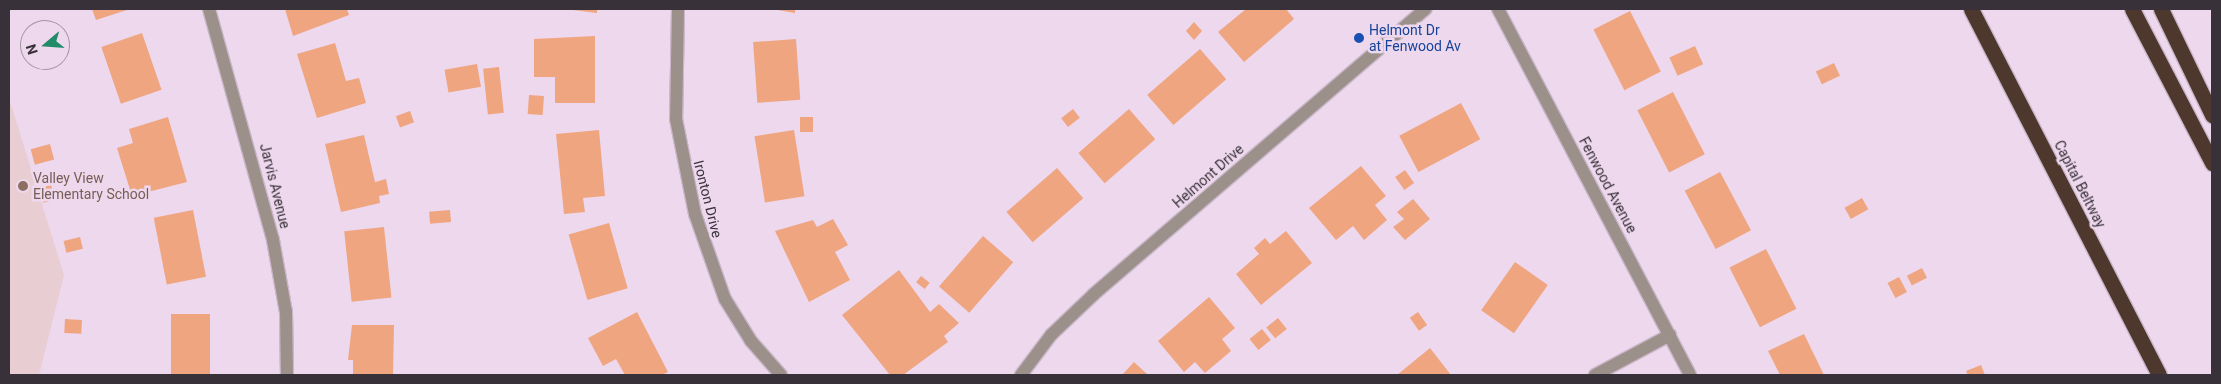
<!DOCTYPE html>
<style>
body{margin:0}
#map{position:relative;width:2221px;height:384px;overflow:hidden;background:#edd8ed;font-family:Roboto,sans-serif}
div>[style]{position:absolute}
.education>*{inset:0;background:#e8ced3}
.building>*{inset:0;background:#efa580;transform-origin:0 0}
.roads{filter:drop-shadow(1px 0 #c9b7c9) drop-shadow(-1px 0 #c9b7c9) drop-shadow(0 1px #c9b7c9) drop-shadow(0 -1px #c9b7c9)}
.minor>*{height:12px;margin:-6px;padding:0 6px;transform-origin:6px;border-radius:6px;background:#9c908a}
.highway>*{height:15px;margin:-7.5px;padding:0 7.5px;transform-origin:7.5px;border-radius:7.5px;background:#4e382e}
.dots>*{width:14px;height:14px;translate:-50% -50%;box-sizing:border-box;border:2px solid #edd8ed;border-radius:50%}
span{translate:-50% -50%;white-space:nowrap;text-align:center;line-height:1.15;-webkit-text-stroke:5px #edd8ed;paint-order:stroke}
.transit-label{font-size:14px;color:#164399}
.left{translate:0 -50%;text-align:left}
.street-label{font-size:14px;color:#393139}
.education-label{font-size:14px;color:#785e54}
.frame{position:absolute;inset:0;border:10px solid #393139;pointer-events:none}
.north{position:absolute;left:20px;top:20px;width:50px;height:50px;box-sizing:border-box;background:#edd8ed;border:1px solid #a595a5;border-radius:50%;rotate:252deg;font-size:14px;font-weight:700;line-height:20px;text-align:center;color:#393139}
.north::after{content:'';display:block;margin:auto;width:18px;height:22px;background:#228b68;clip-path:polygon(50% 0,100% 100%,50% 72%,0 100%)}
</style>
<div id="map">
<div class="education">
<i style="clip-path:polygon(9px 98px,64px 275px,39px 375px,9px 375px)"></i>
</div>
<div class="building">
<i style="clip-path:polygon(92px 9px,130px 9px,96px 20px)"></i>
<i style="clip-path:polygon(285px 9px,347px 9px,349px 15px,293px 36px)"></i>
<i style="clip-path:polygon(565px 9px,597px 9px,597px 13px)"></i>
<i style="clip-path:polygon(772px 9px,795px 9px,795px 13px)"></i>
<i style="clip-path:polygon(1246px 9px,1286px 9px,1294px 19px,1244px 62px,1218px 32px)"></i>
<i style="left:1630px;top:11px;width:68px;height:41px;rotate:63deg"></i>
<i style="clip-path:polygon(1194px 22px,1202px 31px,1194px 40px,1186px 31px)"></i>
<i style="left:142px;top:33px;width:60px;height:43px;rotate:71deg"></i>
<i style="clip-path:polygon(595px 36px,595px 103px,555px 103px,555px 77px,534px 77px,534px 39px)"></i>
<i style="left:796px;top:39px;width:61px;height:43px;rotate:86deg"></i>
<i style="clip-path:polygon(335px 43px,346px 81px,359px 78px,366px 103px,317px 118px,297px 54px)"></i>
<i style="left:1695px;top:46px;width:20px;height:28px;rotate:66deg"></i>
<i style="left:1200px;top:49px;width:40px;height:70px;rotate:49deg"></i>
<i style="left:1834px;top:63px;width:14px;height:20px;rotate:65deg"></i>
<i style="left:477px;top:64px;width:23px;height:33px;rotate:80deg"></i>
<i style="left:499px;top:67px;width:46px;height:16px;rotate:84deg"></i>
<i style="left:1673px;top:92px;width:70px;height:40px;rotate:63deg"></i>
<i style="left:529px;top:95px;width:15px;height:19px;rotate:4deg"></i>
<i style="left:1461px;top:103px;width:41px;height:70px;rotate:62deg"></i>
<i style="left:1073px;top:109px;width:11px;height:15px;rotate:52deg"></i>
<i style="left:1129px;top:109px;width:40px;height:67px;rotate:49deg"></i>
<i style="left:410px;top:111px;width:12px;height:15px;rotate:70deg"></i>
<i style="clip-path:polygon(168px 117px,187px 182px,132px 196px,117px 148px,133px 143px,129px 129px)"></i>
<i style="left:800px;top:117px;width:13px;height:15px"></i>
<i style="clip-path:polygon(599px 130px,605px 196px,583px 198px,585px 212px,564px 214px,556px 134px)"></i>
<i style="left:794px;top:130px;width:67px;height:40px;rotate:81deg"></i>
<i style="clip-path:polygon(364px 135px,375px 182px,386px 179px,389px 194px,379px 196px,380px 203px,341px 212px,325px 144px)"></i>
<i style="left:50px;top:144px;width:16px;height:20px;rotate:75deg"></i>
<i style="clip-path:polygon(1361px 166px,1386px 196px,1375px 205px,1387px 220px,1364px 240px,1353px 226px,1336px 240px,1309px 208px)"></i>
<i style="left:1057px;top:168px;width:40px;height:67px;rotate:49deg"></i>
<i style="left:1405px;top:170px;width:16px;height:12px;rotate:55deg"></i>
<i style="left:1720px;top:172px;width:66px;height:40px;rotate:62deg"></i>
<i style="left:51px;top:185px;width:15px;height:12px;rotate:74deg"></i>
<i style="left:1862px;top:198px;width:13px;height:20px;rotate:61deg"></i>
<i style="clip-path:polygon(1413px 199px,1430px 219px,1405px 240px,1393px 227px,1404px 219px,1397px 212px)"></i>
<i style="left:193px;top:210px;width:68px;height:40px;rotate:79deg"></i>
<i style="left:450px;top:210px;width:12px;height:21px;rotate:85deg"></i>
<i style="clip-path:polygon(833px 219px,848px 245px,835px 252px,850px 280px,809px 302px,775px 231px,813px 220px,817px 227px)"></i>
<i style="left:609px;top:223px;width:68px;height:42px;rotate:74deg"></i>
<i style="left:384px;top:227px;width:71px;height:40px;rotate:84deg"></i>
<i style="clip-path:polygon(1286px 231px,1312px 263px,1261px 305px,1236px 274px,1259px 254px,1254px 248px,1265px 238px,1270px 244px)"></i>
<i style="left:983px;top:236px;width:40px;height:67px;rotate:41deg"></i>
<i style="left:80px;top:237px;width:12px;height:17px;rotate:76deg"></i>
<i style="left:1766px;top:249px;width:67px;height:41px;rotate:63deg"></i>
<i style="left:1515px;top:262px;width:40px;height:59px;rotate:35deg"></i>
<i style="left:1922px;top:268px;width:11px;height:17px;rotate:63deg"></i>
<i style="clip-path:polygon(899px 270px,930px 312px,939px 304px,959px 323px,944px 336px,948px 342px,903px 375px,890px 375px,842px 315px)"></i>
<i style="left:921px;top:276px;width:11px;height:8px;rotate:38deg"></i>
<i style="left:1899px;top:277px;width:17px;height:13px;rotate:62deg"></i>
<i style="clip-path:polygon(1209px 297px,1235px 328px,1222px 339px,1231px 351px,1205px 373px,1195px 362px,1184px 372px,1158px 341px)"></i>
<i style="clip-path:polygon(637px 312px,668px 372px,662px 375px,625px 375px,616px 359px,603px 366px,588px 338px)"></i>
<i style="left:1418px;top:312px;width:16px;height:10px;rotate:55deg"></i>
<i style="left:171px;top:314px;width:39px;height:61px"></i>
<i style="left:1278px;top:318px;width:14px;height:15px;rotate:51deg"></i>
<i style="left:65px;top:319px;width:17px;height:14px;rotate:3deg"></i>
<i style="clip-path:polygon(352px 325px,394px 325px,393px 375px,353px 375px,353px 360px,348px 360px)"></i>
<i style="left:1262px;top:329px;width:14px;height:16px;rotate:51deg"></i>
<i style="clip-path:polygon(1804px 334px,1824px 375px,1780px 375px,1768px 351px)"></i>
<i style="clip-path:polygon(1430px 348px,1451px 375px,1397px 375px)"></i>
<i style="clip-path:polygon(1134px 362px,1148px 375px,1122px 375px)"></i>
<i style="clip-path:polygon(1981px 365px,1985px 375px,1968px 375px,1966px 371px)"></i>
</div>
<div class="roads">
<div class="minor">
<i style="left:209px;top:9px;width:240px;rotate:74.5deg"></i>
<i style="left:273px;top:240px;width:73px;rotate:79.8deg"></i>
<i style="left:286px;top:312px;width:63px;rotate:89.1deg"></i>
<i style="left:678px;top:9px;width:110px;rotate:91deg"></i>
<i style="left:676px;top:119px;width:97px;rotate:78.7deg"></i>
<i style="left:695px;top:214px;width:90px;rotate:70.6deg"></i>
<i style="left:725px;top:299px;width:49px;rotate:58.2deg"></i>
<i style="left:751px;top:341px;width:45px;rotate:48.6deg"></i>
<i style="left:1498px;top:9px;width:413px;rotate:62.3deg"></i>
<i style="left:1021px;top:375px;width:50px;rotate:-53.1deg"></i>
<i style="left:1051px;top:335px;width:59px;rotate:-43.6deg"></i>
<i style="left:1094px;top:294px;width:437px;rotate:-40.7deg"></i>
<i style="left:1595px;top:375px;width:85px;rotate:-28.1deg"></i>
</div>
<div class="highway">
<i style="left:1971px;top:9px;width:411px;rotate:62.8deg"></i>
<i style="left:2132px;top:9px;width:174px;rotate:62.5deg"></i>
<i style="left:2161px;top:9px;width:118px;rotate:64.3deg"></i>
</div>
</div>
<div class="dots">
<i style="left:1359px;top:38px;background:#1a4fb4"></i>
<i style="left:23px;top:186px;background:#8d6e63"></i>
</div>
<div class="transit-label">
<span class="left" style="left:1369px;top:38px">Helmont Dr<br>at Fenwood Av</span>
</div>
<div class="street-label">
<span style="left:1208px;top:176px;rotate:-41deg">Helmont Drive</span>
<span style="left:2080px;top:184px;rotate:63deg">Capital Beltway</span>
<span style="left:1608px;top:185px;rotate:62deg">Fenwood Avenue</span>
<span style="left:275px;top:186px;rotate:76deg">Jarvis Avenue</span>
<span style="left:708px;top:199px;rotate:76deg">Ironton Drive</span>
</div>
<div class="education-label">
<span class="left" style="left:33px;top:186px">Valley View<br>Elementary School</span>
</div>
<div class="frame"></div>
<div class="north">N</div>
</div>
